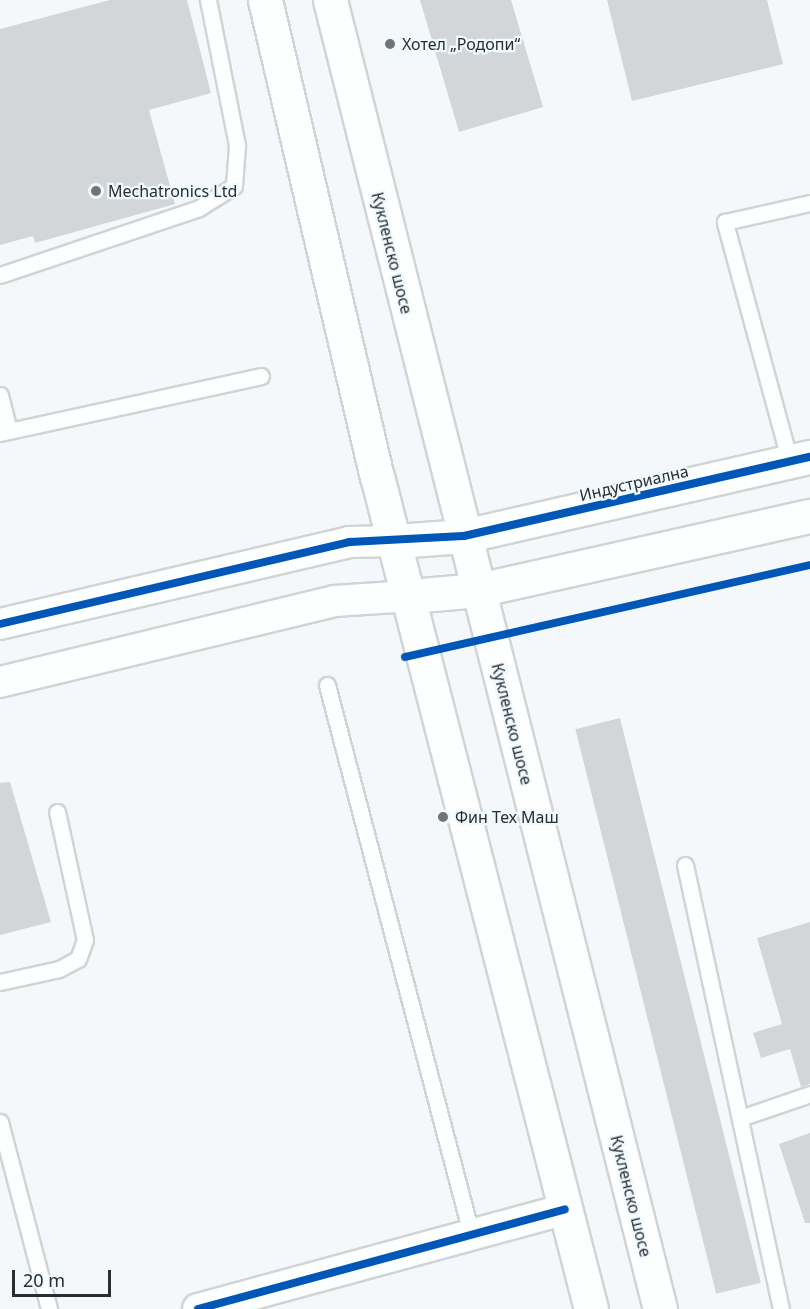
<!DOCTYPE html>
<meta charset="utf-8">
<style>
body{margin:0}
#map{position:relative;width:810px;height:1309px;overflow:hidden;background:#f4f8fa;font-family:"Noto Sans",sans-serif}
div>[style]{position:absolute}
.building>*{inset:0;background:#d2d6d8;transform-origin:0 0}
.roads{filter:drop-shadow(2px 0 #d1d4d6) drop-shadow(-2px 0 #d1d4d6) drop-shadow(0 2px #d1d4d6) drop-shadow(0 -2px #d1d4d6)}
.lane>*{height:15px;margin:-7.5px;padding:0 7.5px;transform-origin:7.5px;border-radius:7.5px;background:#fdfefe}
.street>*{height:30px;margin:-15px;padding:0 15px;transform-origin:15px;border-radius:15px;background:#fdfefe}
.secondary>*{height:33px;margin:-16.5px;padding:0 16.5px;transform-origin:16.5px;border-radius:16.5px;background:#fdfefe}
.cycleway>*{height:8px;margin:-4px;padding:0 4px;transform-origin:4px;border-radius:4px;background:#0057b8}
.dots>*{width:16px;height:16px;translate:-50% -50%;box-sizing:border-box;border:3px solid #f0f9fe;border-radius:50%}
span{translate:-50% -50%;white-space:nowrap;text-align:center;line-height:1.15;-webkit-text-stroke:4.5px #f0f9fe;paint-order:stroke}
.poi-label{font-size:16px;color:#292d30}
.left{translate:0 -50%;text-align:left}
.street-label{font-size:16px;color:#292d30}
.scale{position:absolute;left:12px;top:1270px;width:99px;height:27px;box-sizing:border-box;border:3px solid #292d30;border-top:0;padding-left:8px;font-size:18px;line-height:21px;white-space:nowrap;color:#292d30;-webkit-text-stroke:4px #f0f9fe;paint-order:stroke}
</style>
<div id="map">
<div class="building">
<i style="clip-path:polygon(110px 0,187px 0,211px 93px,149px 110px,175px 204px,35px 243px,33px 236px,0 245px,0 29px)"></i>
<i style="clip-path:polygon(420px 0,511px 0,543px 107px,459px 132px)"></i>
<i style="clip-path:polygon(607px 0,767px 0,783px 64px,632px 101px)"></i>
<i style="left:620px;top:718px;width:582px;height:46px;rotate:76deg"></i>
<i style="clip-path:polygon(10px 782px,51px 922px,0 935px,0 783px)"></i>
<i style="clip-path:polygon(810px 922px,810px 1084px,801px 1087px,790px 1049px,761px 1058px,753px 1033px,782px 1024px,757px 938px)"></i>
<i style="clip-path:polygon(810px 1133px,810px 1223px,805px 1223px,779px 1144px)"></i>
</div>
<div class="roads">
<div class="lane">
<i style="left:0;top:275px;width:210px;rotate:-18.6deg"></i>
<i style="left:199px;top:208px;width:41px;rotate:-32.2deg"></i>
<i style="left:234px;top:186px;width:41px;rotate:-85.8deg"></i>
<i style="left:237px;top:145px;width:148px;rotate:-101.3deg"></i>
<i style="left:0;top:395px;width:37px;rotate:76deg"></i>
<i style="left:0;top:433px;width:267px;rotate:-12.3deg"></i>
<i style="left:790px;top:462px;width:249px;rotate:-105.2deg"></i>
<i style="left:725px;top:222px;width:87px;rotate:-12.6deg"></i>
<i style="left:327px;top:685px;width:567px;rotate:75.28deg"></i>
<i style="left:685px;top:865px;width:454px;rotate:77.8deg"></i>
<i style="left:0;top:982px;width:60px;rotate:-12.4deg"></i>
<i style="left:59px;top:969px;width:21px;rotate:-28deg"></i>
<i style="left:78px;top:959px;width:20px;rotate:-70deg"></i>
<i style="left:85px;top:940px;width:131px;rotate:-102.3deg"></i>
<i style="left:740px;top:1118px;width:74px;rotate:-18.9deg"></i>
<i style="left:0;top:1122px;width:193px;rotate:75.3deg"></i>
</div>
<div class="street">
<i style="left:0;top:624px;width:359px;rotate:-13.2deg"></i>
<i style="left:349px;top:542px;width:47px;rotate:-1.2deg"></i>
<i style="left:0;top:682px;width:344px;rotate:-13.6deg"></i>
<i style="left:334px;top:601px;width:77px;rotate:-3.7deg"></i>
<i style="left:198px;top:1309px;width:380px;rotate:-15.2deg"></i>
</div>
<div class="secondary">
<i style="left:265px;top:0;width:489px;rotate:76.8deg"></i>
<i style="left:377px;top:476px;width:860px;rotate:75.59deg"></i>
<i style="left:330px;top:0;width:1350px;rotate:75.85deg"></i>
<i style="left:396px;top:541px;width:68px;rotate:-4.2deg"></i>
<i style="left:464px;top:536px;width:355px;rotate:-12.9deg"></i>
<i style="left:411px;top:596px;width:67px;rotate:-5.1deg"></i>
<i style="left:478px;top:590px;width:340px;rotate:-12.6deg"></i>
</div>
</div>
<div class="cycleway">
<i style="left:0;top:624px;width:359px;rotate:-13.2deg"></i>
<i style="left:349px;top:542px;width:115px;rotate:-3deg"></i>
<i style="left:464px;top:536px;width:355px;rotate:-12.9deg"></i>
<i style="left:405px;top:657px;width:415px;rotate:-12.8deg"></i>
<i style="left:198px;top:1309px;width:380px;rotate:-15.2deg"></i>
</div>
<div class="dots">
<i style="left:390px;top:44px;background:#707477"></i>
<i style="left:96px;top:191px;background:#707477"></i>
<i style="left:443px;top:817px;background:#707477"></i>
</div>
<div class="poi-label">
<span class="left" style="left:402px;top:44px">Хотел „Родопи“</span>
<span class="left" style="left:108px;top:191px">Mechatronics Ltd</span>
<span class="left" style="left:455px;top:817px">Фин Тех Маш</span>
</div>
<div class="street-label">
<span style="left:392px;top:253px;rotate:76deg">Кукленско шосе</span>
<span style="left:634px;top:483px;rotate:-13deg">Индустриална</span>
<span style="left:512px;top:724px;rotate:76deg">Кукленско шосе</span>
<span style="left:631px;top:1196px;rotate:76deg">Кукленско шосе</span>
</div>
<div class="scale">20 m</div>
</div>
